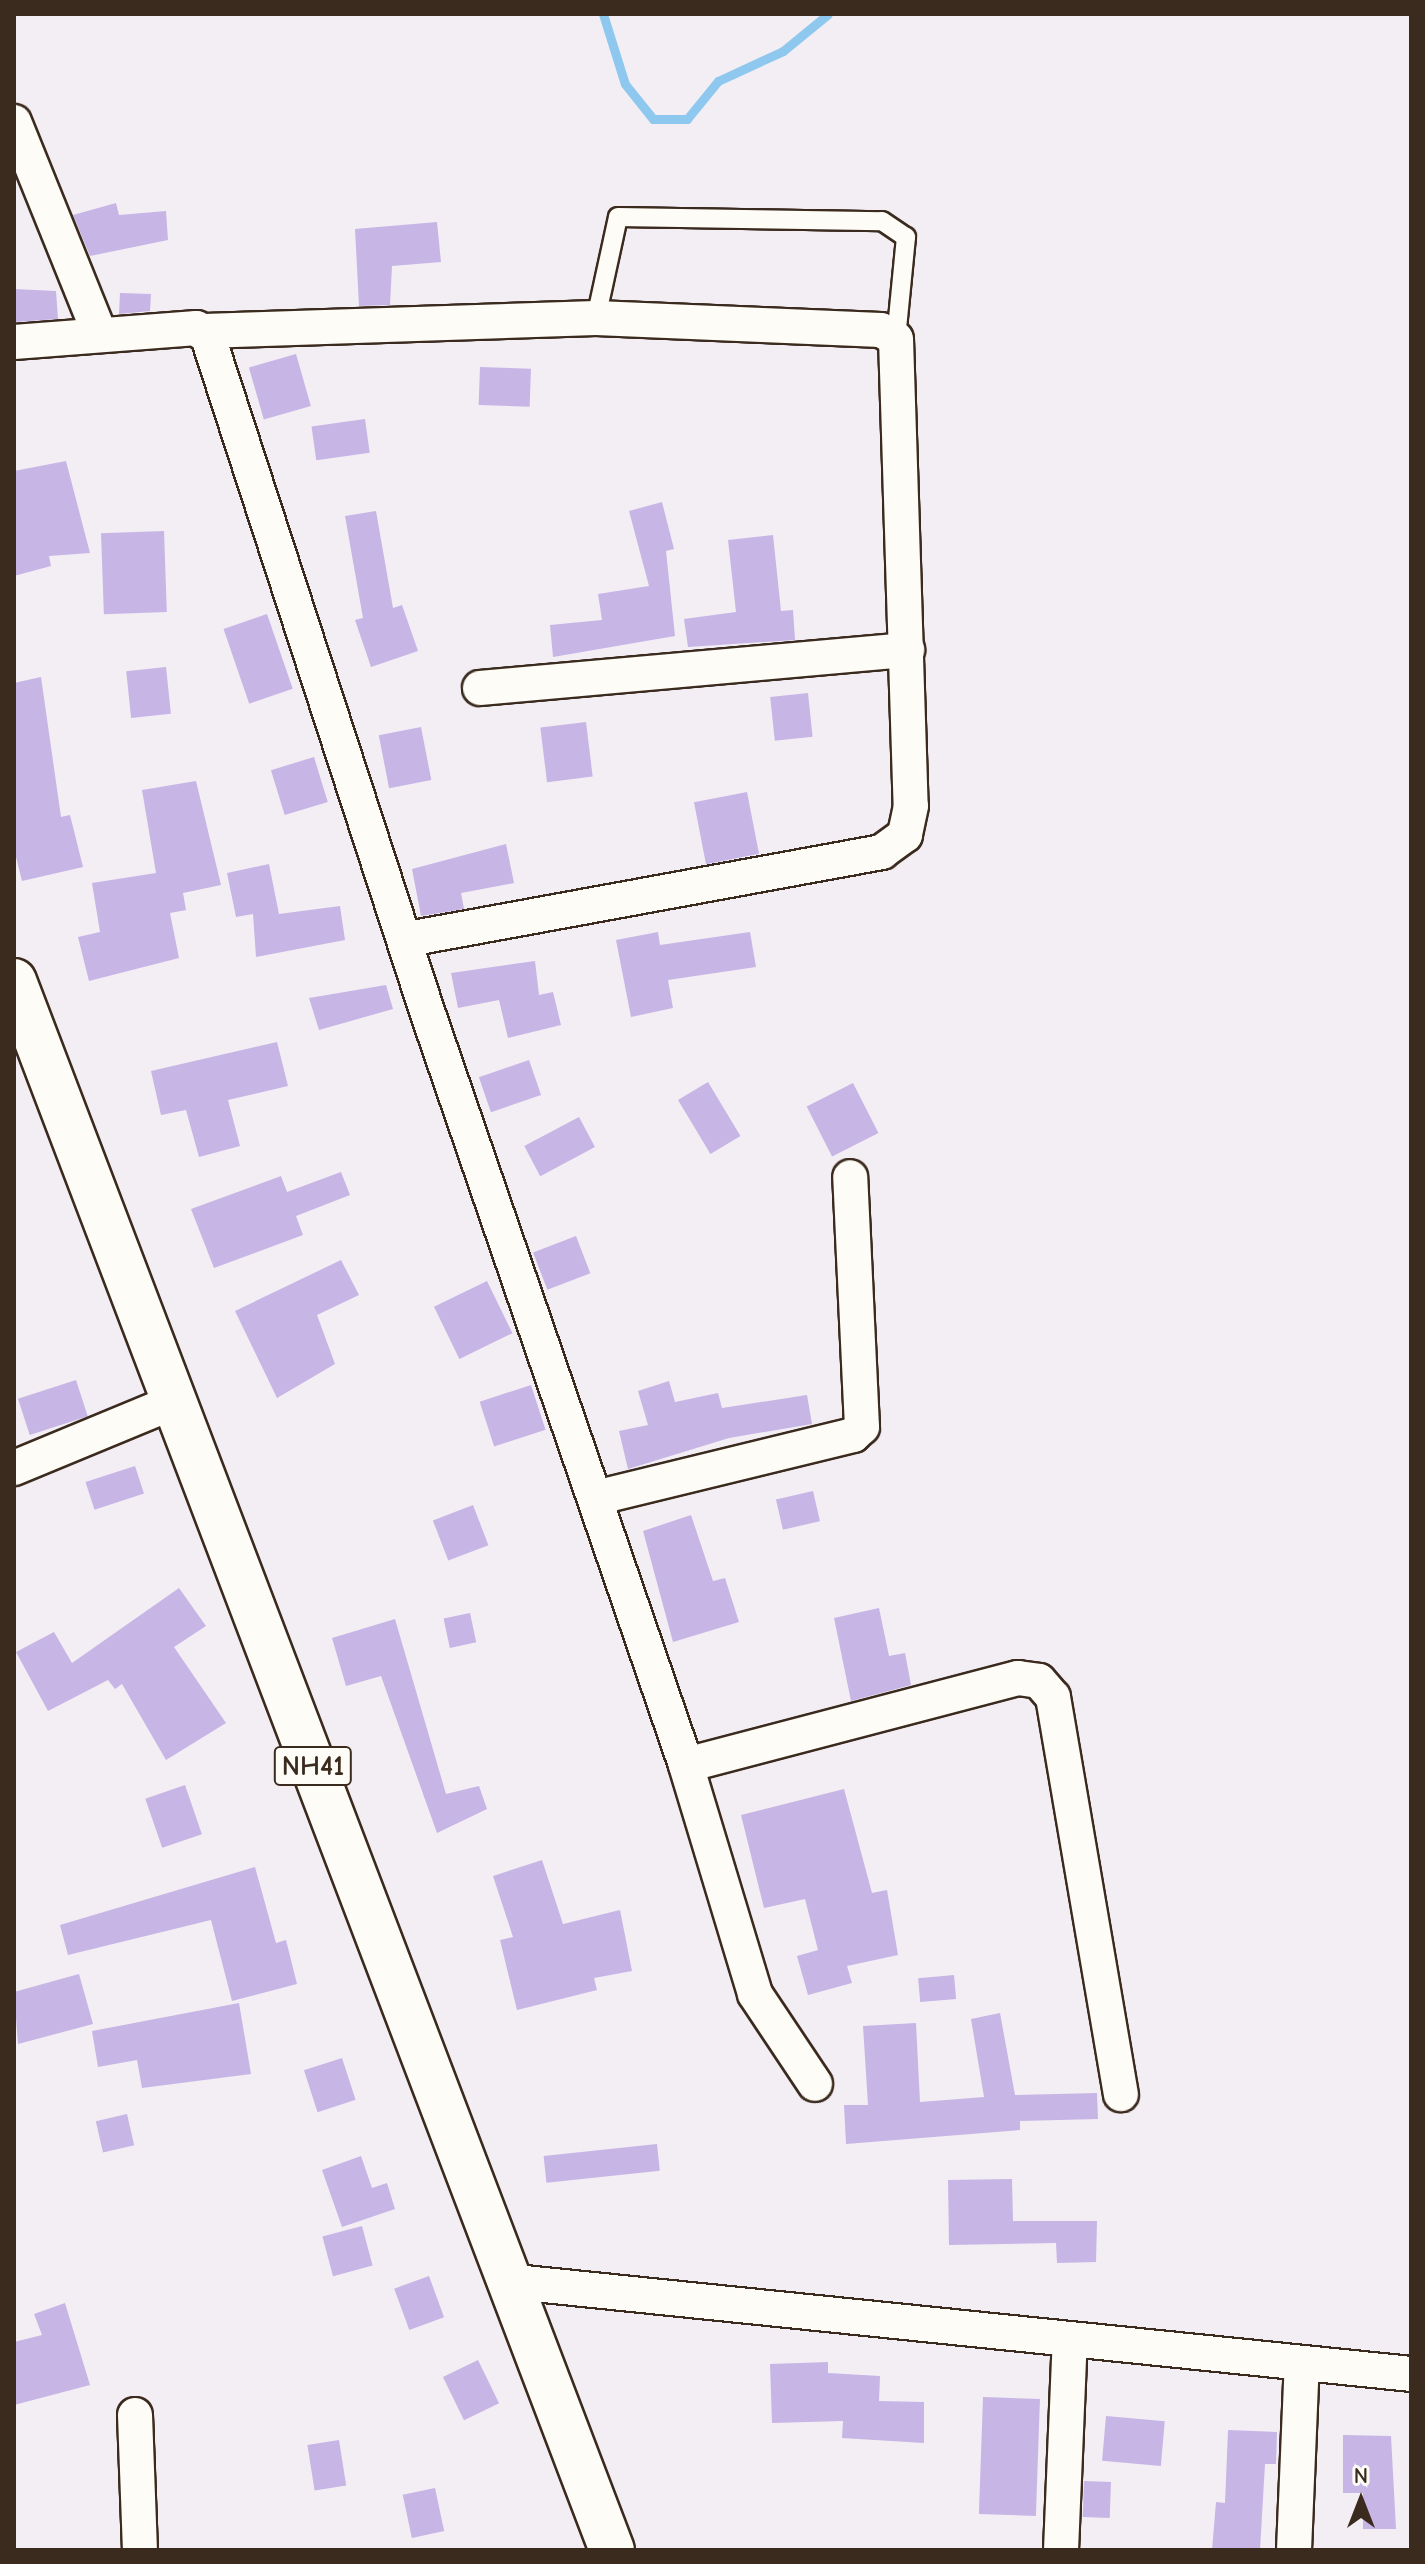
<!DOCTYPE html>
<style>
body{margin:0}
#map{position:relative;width:1425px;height:2564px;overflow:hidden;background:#f2eef4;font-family:"Comic Neue",sans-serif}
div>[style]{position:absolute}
.stream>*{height:9px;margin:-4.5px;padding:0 4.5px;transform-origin:4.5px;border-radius:4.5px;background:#8fc8ee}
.building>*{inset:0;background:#c7b5e6;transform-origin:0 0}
.roads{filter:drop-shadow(2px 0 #3b2a1e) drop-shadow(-2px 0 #3b2a1e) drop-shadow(0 2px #3b2a1e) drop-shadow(0 -2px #3b2a1e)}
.lane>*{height:18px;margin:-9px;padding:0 9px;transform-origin:9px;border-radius:9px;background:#fdfcf7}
.street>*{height:34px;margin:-17px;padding:0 17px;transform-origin:17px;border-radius:17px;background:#fdfcf7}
.highway>*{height:44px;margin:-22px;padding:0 22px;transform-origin:22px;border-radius:22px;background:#fdfcf7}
span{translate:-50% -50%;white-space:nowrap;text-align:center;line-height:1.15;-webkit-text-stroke:6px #fdfcf7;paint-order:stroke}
.shield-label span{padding:2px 6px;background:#fdfcf7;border:2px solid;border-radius:6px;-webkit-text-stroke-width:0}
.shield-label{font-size:28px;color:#3b2a1e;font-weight:700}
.frame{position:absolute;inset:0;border:16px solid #3b2a1e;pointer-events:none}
.north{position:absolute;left:1321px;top:2460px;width:80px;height:80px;-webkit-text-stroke:6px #fdfcf7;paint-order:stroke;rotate:0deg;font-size:22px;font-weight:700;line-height:32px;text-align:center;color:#3b2a1e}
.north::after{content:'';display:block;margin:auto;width:28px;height:36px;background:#3b2a1e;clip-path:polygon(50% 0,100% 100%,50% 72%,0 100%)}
</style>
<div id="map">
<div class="stream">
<i style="left:603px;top:14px;width:73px;rotate:72.6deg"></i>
<i style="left:625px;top:84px;width:45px;rotate:51.3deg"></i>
<i style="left:653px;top:119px;width:34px"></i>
<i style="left:687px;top:119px;width:49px;rotate:-50.8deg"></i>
<i style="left:718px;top:81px;width:72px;rotate:-24.8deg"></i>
<i style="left:783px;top:51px;width:58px;rotate:-39.4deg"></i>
</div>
<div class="building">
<i style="clip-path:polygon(116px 203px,119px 215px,166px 211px,168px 240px,90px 256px,73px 215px)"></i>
<i style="clip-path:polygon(437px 222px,441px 262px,392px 266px,390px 305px,359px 306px,355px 229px)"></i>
<i style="clip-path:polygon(14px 289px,56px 291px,58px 319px,14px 322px)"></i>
<i style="clip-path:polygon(120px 293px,151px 294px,150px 311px,119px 314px)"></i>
<i style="left:296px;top:354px;width:54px;height:49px;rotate:74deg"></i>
<i style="left:480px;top:367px;width:51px;height:38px;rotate:2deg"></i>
<i style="left:365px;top:419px;width:34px;height:54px;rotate:82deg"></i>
<i style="clip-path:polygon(66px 461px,90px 553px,49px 556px,51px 566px,14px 576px,14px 471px)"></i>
<i style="clip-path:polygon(662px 502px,674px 549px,666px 551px,675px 636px,553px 657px,550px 625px,602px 620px,598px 594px,649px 586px,629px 511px)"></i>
<i style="clip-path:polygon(376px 511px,393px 608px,402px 605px,418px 651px,371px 667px,355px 620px,363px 618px,345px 516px)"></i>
<i style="left:164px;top:531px;width:81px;height:63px;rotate:88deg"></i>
<i style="clip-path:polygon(773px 535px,781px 611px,793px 610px,795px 640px,688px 647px,684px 619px,736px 612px,728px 540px)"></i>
<i style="left:267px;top:614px;width:79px;height:46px;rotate:71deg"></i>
<i style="left:166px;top:667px;width:47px;height:40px;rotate:84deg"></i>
<i style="clip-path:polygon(41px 677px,61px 817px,70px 815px,83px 867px,22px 881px,14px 849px,14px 683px)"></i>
<i style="left:808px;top:693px;width:44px;height:38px;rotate:84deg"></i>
<i style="left:586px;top:722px;width:55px;height:46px;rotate:83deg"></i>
<i style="left:421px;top:727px;width:54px;height:43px;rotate:79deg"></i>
<i style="left:314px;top:757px;width:47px;height:45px;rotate:73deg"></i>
<i style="clip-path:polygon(196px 781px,221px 885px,183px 893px,186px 910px,170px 913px,179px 958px,89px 981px,78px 937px,100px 932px,92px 883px,156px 873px,142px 790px)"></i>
<i style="left:747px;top:792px;width:63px;height:54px;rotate:79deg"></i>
<i style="clip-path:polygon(506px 844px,514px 883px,461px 893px,464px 909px,421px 916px,412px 869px)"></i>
<i style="clip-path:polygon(269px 864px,279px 914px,340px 906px,345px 940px,256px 957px,253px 914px,236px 917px,227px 873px)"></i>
<i style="clip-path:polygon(658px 932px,660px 945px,750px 932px,756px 967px,668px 980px,673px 1008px,631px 1017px,616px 940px)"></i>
<i style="clip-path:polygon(535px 961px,539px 995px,553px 992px,561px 1025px,508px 1038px,499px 1000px,458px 1008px,451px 973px)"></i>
<i style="clip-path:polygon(386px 985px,393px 1009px,319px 1030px,309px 998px)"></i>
<i style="clip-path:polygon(277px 1042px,288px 1086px,228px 1100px,240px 1146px,199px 1157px,186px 1110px,161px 1115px,151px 1071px)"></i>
<i style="left:529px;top:1060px;width:37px;height:53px;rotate:71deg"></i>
<i style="left:708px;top:1082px;width:63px;height:35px;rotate:59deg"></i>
<i style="left:853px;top:1083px;width:56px;height:52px;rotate:63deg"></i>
<i style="left:579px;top:1117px;width:34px;height:62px;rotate:62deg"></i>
<i style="clip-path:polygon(341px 1172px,350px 1195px,296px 1216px,303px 1235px,214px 1268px,191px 1209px,281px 1176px,287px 1192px)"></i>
<i style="left:576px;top:1236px;width:40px;height:46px;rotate:69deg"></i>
<i style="clip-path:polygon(341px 1260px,359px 1295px,317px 1315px,335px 1364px,277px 1398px,235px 1311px)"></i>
<i style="left:487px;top:1281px;width:58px;height:59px;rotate:64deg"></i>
<i style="left:76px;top:1380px;width:38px;height:61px;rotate:72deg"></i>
<i style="clip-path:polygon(669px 1381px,675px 1402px,718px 1393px,722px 1408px,807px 1395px,812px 1424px,729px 1438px,628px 1469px,619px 1431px,648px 1425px,638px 1391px)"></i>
<i style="left:531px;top:1385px;width:47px;height:54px;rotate:72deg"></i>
<i style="left:135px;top:1466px;width:29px;height:52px;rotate:72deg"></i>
<i style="left:813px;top:1491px;width:31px;height:38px;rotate:77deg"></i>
<i style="left:473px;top:1505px;width:43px;height:43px;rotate:69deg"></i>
<i style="clip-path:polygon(691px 1515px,713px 1581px,725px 1578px,739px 1622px,673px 1642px,643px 1531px)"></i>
<i style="clip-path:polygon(179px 1588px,206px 1626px,174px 1647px,226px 1723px,166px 1760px,122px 1684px,115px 1689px,108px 1680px,48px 1711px,16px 1652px,54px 1632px,72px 1663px)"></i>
<i style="clip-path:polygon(879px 1608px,889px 1656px,905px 1653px,911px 1685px,851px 1701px,834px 1618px)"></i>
<i style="left:470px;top:1613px;width:30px;height:27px;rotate:78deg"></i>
<i style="clip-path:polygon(395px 1619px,446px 1794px,479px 1786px,487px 1809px,437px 1833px,381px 1676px,346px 1686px,332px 1638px)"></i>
<i style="left:185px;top:1785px;width:52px;height:42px;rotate:71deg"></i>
<i style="clip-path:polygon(844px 1789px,872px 1893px,887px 1890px,898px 1955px,847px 1966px,852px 1983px,808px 1995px,797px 1956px,818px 1950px,805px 1899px,764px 1908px,741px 1815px)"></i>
<i style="clip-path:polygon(542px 1860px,563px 1924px,620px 1910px,632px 1971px,594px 1978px,597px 1990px,517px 2010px,500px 1940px,513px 1937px,493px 1876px)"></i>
<i style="clip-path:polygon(255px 1867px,276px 1943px,286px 1940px,297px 1984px,232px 2001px,211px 1920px,68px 1955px,60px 1925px)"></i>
<i style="clip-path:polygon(79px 1974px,93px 2024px,18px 2044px,14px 1992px)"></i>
<i style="left:954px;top:1975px;width:24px;height:36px;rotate:85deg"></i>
<i style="clip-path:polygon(239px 2003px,251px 2074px,142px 2088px,137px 2060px,98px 2067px,92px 2031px)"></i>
<i style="clip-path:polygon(1000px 2013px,1015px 2095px,1097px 2093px,1098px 2119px,1020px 2121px,1020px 2130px,846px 2144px,844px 2105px,868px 2105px,863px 2026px,916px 2023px,920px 2102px,984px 2097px,971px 2019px)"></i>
<i style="left:342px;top:2058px;width:44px;height:40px;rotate:72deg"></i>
<i style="left:127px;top:2114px;width:32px;height:32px;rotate:77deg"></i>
<i style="left:657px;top:2144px;width:27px;height:114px;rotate:84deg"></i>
<i style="clip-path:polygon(361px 2156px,372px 2188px,387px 2183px,395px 2209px,342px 2227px,322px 2170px)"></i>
<i style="clip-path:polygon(1012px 2179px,1013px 2221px,1097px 2221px,1096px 2262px,1057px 2263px,1056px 2243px,949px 2245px,948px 2180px)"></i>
<i style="left:362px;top:2226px;width:41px;height:41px;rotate:75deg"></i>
<i style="left:429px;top:2276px;width:44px;height:37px;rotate:70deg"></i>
<i style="clip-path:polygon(65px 2303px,90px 2385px,14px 2405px,14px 2342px,42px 2335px,34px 2314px)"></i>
<i style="left:478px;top:2360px;width:48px;height:39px;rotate:64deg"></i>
<i style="clip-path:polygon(828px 2362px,828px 2373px,880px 2376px,879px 2401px,924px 2402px,924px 2443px,842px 2438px,843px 2421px,772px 2423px,770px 2364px)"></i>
<i style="left:983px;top:2397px;width:57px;height:117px;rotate:2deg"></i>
<i style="left:1106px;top:2416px;width:59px;height:45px;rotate:5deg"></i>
<i style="clip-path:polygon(1228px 2430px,1277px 2432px,1276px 2464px,1265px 2464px,1260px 2550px,1212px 2550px,1216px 2502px,1225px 2503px)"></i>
<i style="clip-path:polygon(1343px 2435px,1391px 2436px,1396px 2529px,1363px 2529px,1363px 2493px,1343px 2493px)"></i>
<i style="left:339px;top:2440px;width:46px;height:32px;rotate:81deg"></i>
<i style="left:1084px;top:2481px;width:27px;height:36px;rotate:2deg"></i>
<i style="left:435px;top:2488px;width:44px;height:33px;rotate:78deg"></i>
</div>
<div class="roads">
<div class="lane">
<i style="left:596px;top:318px;width:103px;rotate:-77.7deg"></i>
<i style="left:618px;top:217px;width:264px;rotate:0.9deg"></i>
<i style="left:882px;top:221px;width:29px;rotate:34deg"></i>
<i style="left:906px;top:237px;width:102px;rotate:95.6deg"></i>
</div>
<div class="street">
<i style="left:14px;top:122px;width:227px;rotate:68deg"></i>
<i style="left:204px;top:331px;width:392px;rotate:-1.9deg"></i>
<i style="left:596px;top:318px;width:285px;rotate:2.4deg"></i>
<i style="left:881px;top:330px;width:17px;rotate:31deg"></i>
<i style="left:896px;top:339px;width:467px;rotate:88.2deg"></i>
<i style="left:911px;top:806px;width:30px;rotate:102deg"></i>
<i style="left:905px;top:835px;width:29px;rotate:144deg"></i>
<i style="left:882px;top:852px;width:486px;rotate:169.6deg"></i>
<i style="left:14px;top:342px;width:183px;rotate:-4.4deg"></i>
<i style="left:196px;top:328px;width:15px;rotate:37deg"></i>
<i style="left:208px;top:337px;width:706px;rotate:72deg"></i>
<i style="left:426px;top:1008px;width:800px;rotate:71.04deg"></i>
<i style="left:686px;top:1765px;width:239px;rotate:73.2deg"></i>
<i style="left:755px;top:1994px;width:108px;rotate:56.3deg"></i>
<i style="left:480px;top:688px;width:429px;rotate:-5.1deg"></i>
<i style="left:14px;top:1468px;width:170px;rotate:-22.5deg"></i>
<i style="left:595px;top:1498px;width:266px;rotate:-13.7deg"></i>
<i style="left:853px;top:1435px;width:12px;rotate:-42deg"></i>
<i style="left:862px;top:1427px;width:250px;rotate:-92.7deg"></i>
<i style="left:686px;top:1765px;width:343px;rotate:-14.7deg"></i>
<i style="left:1018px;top:1678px;width:21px;rotate:8deg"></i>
<i style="left:1039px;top:1681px;width:21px;rotate:49deg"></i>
<i style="left:1053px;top:1697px;width:403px;rotate:80.3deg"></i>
<i style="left:515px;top:2282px;width:901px;rotate:5.86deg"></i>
<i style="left:135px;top:2415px;width:135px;rotate:87.9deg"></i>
<i style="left:1061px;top:2550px;width:211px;rotate:-87.6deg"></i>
<i style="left:1294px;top:2550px;width:187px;rotate:-87.6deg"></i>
</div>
<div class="highway">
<i style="left:14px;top:981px;width:1679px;rotate:69.14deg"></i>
</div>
</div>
<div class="shield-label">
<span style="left:313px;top:1766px">NH41</span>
</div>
<div class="frame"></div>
<div class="north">N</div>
</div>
